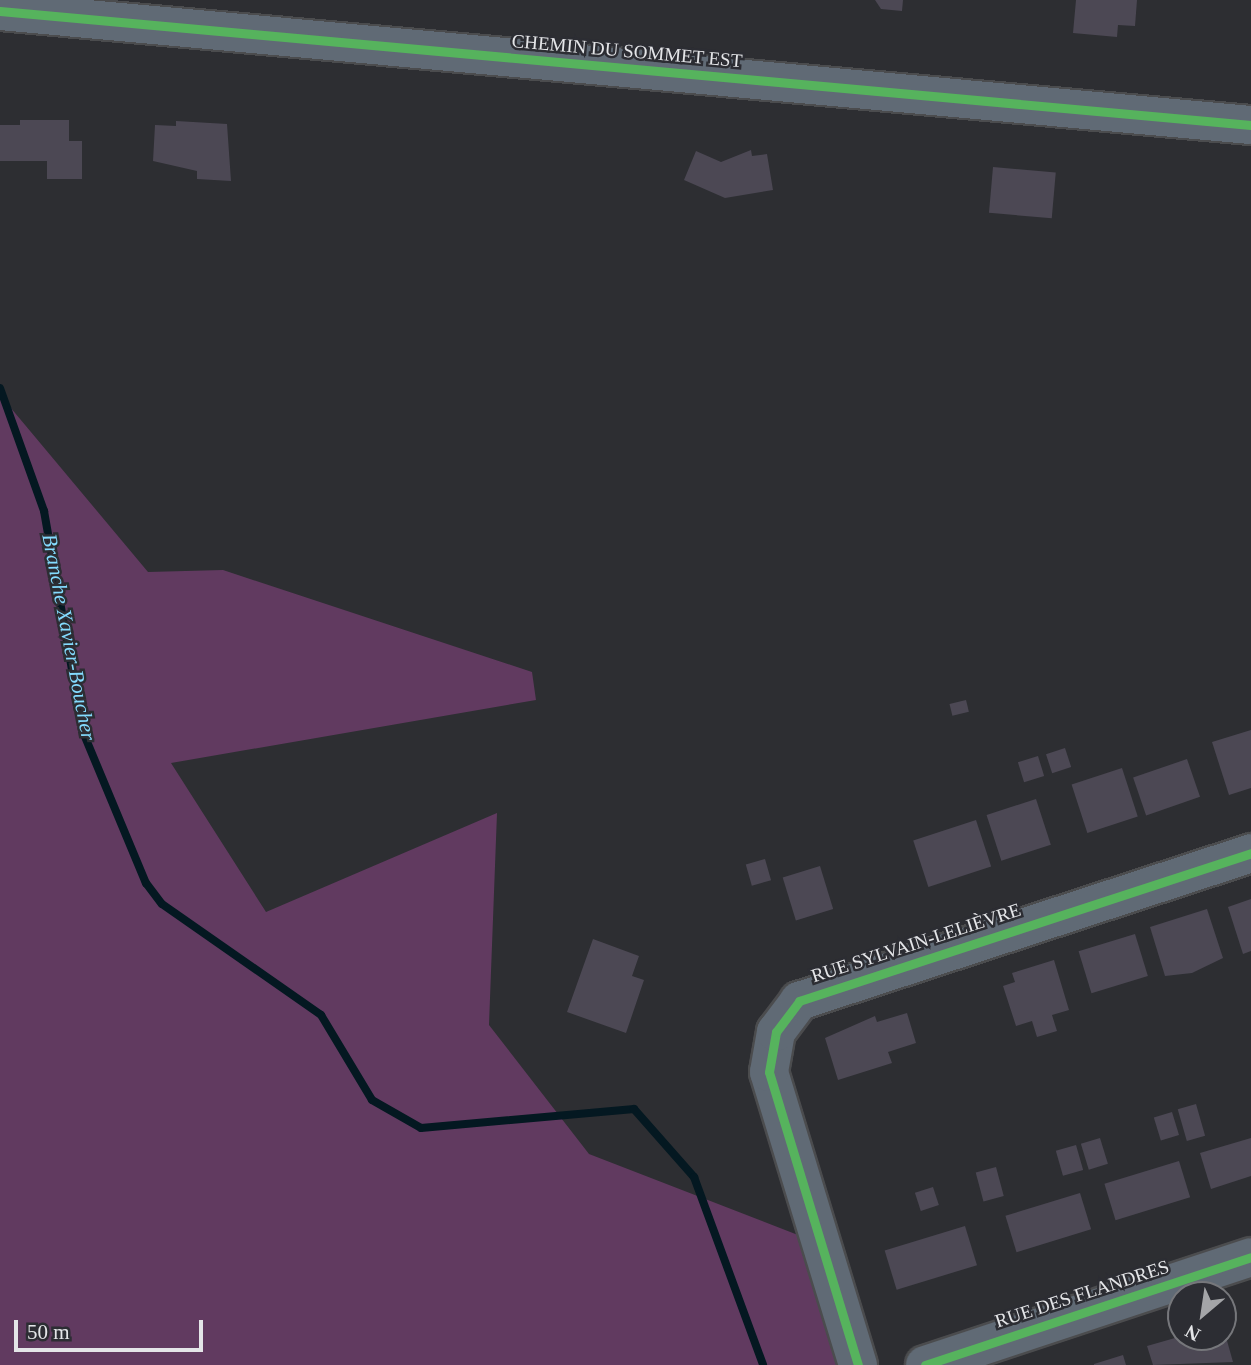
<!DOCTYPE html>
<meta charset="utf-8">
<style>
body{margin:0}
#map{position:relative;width:1251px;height:1365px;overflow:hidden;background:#2d2e32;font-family:Georgia,serif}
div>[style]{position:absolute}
.green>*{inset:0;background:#613a60}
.stream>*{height:8px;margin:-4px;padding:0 4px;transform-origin:4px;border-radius:4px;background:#041821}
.building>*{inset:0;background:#4c4854;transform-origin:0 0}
.roads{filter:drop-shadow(2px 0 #4b4c4e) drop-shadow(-2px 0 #4b4c4e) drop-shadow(0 2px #4b4c4e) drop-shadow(0 -2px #4b4c4e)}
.minor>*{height:38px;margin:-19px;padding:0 19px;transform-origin:19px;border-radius:19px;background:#606a75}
.cycleway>*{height:9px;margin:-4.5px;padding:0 4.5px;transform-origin:4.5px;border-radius:4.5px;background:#56b35d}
span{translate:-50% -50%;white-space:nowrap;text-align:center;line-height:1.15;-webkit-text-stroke:5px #2c2d33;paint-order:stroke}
.street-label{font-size:19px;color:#e4e5e8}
.water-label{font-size:21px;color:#84dcff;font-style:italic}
.north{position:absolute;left:1167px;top:1281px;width:70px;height:70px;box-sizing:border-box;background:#2c2d33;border:2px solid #76777b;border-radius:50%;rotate:209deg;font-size:19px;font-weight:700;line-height:28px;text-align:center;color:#e4e5e8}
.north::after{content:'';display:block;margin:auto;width:24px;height:32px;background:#a4a5a8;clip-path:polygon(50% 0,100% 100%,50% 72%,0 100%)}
.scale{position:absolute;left:14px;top:1320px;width:189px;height:32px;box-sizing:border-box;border:4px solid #e4e5e8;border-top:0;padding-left:9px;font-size:21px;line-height:24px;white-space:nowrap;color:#e4e5e8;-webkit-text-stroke:5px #2c2d33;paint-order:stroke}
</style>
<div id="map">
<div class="green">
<i style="clip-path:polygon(0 395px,148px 572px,223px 570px,532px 672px,536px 700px,171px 763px,266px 912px,497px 813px,489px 1025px,589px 1154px,798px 1235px,841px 1365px,0 1365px)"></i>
</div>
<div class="stream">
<i style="left:0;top:388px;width:131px;rotate:70.3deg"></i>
<i style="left:44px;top:511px;width:224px;rotate:80deg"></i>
<i style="left:83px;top:732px;width:164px;rotate:67.4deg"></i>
<i style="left:146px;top:883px;width:26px;rotate:53deg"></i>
<i style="left:162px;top:904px;width:194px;rotate:34.9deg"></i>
<i style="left:321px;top:1015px;width:99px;rotate:59deg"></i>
<i style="left:372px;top:1100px;width:56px;rotate:29.7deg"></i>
<i style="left:421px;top:1128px;width:214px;rotate:-5.1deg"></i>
<i style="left:634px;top:1109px;width:91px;rotate:48.6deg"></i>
<i style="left:694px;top:1177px;width:200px;rotate:69.8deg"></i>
</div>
<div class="building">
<i style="clip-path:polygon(875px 0,903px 0,902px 11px,881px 9px)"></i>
<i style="clip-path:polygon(1076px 0,1137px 0,1135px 26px,1118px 25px,1117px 37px,1073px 33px)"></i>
<i style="clip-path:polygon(20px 120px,69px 120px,69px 141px,82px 141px,82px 179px,47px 179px,47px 161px,0 161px,0 125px,20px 125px)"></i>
<i style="clip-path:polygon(176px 121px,227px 124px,231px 181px,197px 179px,197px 171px,153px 161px,155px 125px,176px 126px)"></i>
<i style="clip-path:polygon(751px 150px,752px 156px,767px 154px,773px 190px,725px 198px,684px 180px,696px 151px,721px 162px)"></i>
<i style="left:993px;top:167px;width:63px;height:46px;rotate:5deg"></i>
<i style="left:966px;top:700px;width:12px;height:17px;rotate:76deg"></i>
<i style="clip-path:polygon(1251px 730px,1251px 788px,1229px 795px,1212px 742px)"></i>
<i style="left:1065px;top:748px;width:20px;height:20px;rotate:72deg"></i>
<i style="left:1038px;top:756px;width:21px;height:21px;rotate:73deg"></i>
<i style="left:1187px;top:759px;width:40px;height:57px;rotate:71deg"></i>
<i style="left:1122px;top:768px;width:51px;height:53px;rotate:72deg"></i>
<i style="left:1036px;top:799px;width:48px;height:52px;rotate:72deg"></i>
<i style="left:976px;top:820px;width:49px;height:66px;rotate:72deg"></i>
<i style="left:765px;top:859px;width:22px;height:20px;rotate:74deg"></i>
<i style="left:820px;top:866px;width:45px;height:39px;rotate:73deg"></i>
<i style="clip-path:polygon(1251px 899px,1251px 951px,1243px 954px,1228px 907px)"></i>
<i style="clip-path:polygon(1207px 909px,1223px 958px,1192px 973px,1165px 976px,1150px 927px)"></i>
<i style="left:1135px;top:934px;width:44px;height:59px;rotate:73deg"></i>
<i style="clip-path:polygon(593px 939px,639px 956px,632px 976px,644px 980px,626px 1033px,567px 1012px)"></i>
<i style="clip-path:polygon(1054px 960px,1069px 1010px,1052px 1015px,1057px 1031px,1037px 1037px,1032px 1021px,1016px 1026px,1003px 986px,1015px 982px,1012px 973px)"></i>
<i style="clip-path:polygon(907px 1013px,916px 1043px,888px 1052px,892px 1063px,838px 1080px,825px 1038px,875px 1016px,877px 1022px)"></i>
<i style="left:1196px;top:1104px;width:33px;height:19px;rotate:74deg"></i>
<i style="left:1172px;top:1112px;width:24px;height:19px;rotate:73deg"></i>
<i style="left:1100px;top:1138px;width:27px;height:20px;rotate:73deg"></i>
<i style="clip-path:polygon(1251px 1138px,1251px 1176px,1211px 1189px,1200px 1153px)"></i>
<i style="left:1076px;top:1145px;width:26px;height:21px;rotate:74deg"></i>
<i style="left:1179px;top:1161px;width:38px;height:78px;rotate:73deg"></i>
<i style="left:996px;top:1167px;width:30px;height:21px;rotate:75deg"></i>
<i style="left:933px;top:1187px;width:19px;height:19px;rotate:72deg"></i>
<i style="left:1080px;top:1193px;width:38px;height:78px;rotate:73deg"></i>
<i style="left:965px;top:1226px;width:41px;height:84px;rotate:73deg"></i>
<i style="clip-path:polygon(1224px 1330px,1233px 1362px,1153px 1365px,1147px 1346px,1175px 1338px,1223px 1337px)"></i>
<i style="clip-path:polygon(1123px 1355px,1126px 1365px,1094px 1365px,1094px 1364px)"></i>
</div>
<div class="roads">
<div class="minor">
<i style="left:0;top:11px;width:1256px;rotate:5.21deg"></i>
<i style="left:858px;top:1365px;width:306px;rotate:-106.9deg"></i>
<i style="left:769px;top:1072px;width:41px;rotate:-80.1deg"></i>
<i style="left:776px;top:1032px;width:39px;rotate:-53deg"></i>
<i style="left:799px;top:1001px;width:476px;rotate:-18.1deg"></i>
<i style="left:925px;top:1365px;width:343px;rotate:-18.3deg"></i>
</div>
</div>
<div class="cycleway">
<i style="left:0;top:11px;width:1256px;rotate:5.21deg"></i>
<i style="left:858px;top:1365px;width:306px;rotate:-106.9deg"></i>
<i style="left:769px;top:1072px;width:41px;rotate:-80.1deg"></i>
<i style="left:776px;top:1032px;width:39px;rotate:-53deg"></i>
<i style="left:799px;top:1001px;width:476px;rotate:-18.1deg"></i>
<i style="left:925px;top:1365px;width:343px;rotate:-18.3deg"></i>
</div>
<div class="street-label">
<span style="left:627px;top:51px;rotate:5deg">CHEMIN DU SOMMET EST</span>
<span style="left:916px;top:943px;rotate:-18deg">RUE SYLVAIN-LELIÈVRE</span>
<span style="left:1082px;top:1294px;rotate:-18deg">RUE DES FLANDRES</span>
</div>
<div class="water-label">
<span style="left:69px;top:637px;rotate:79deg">Branche Xavier-Boucher</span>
</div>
<div class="north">N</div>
<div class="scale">50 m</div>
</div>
